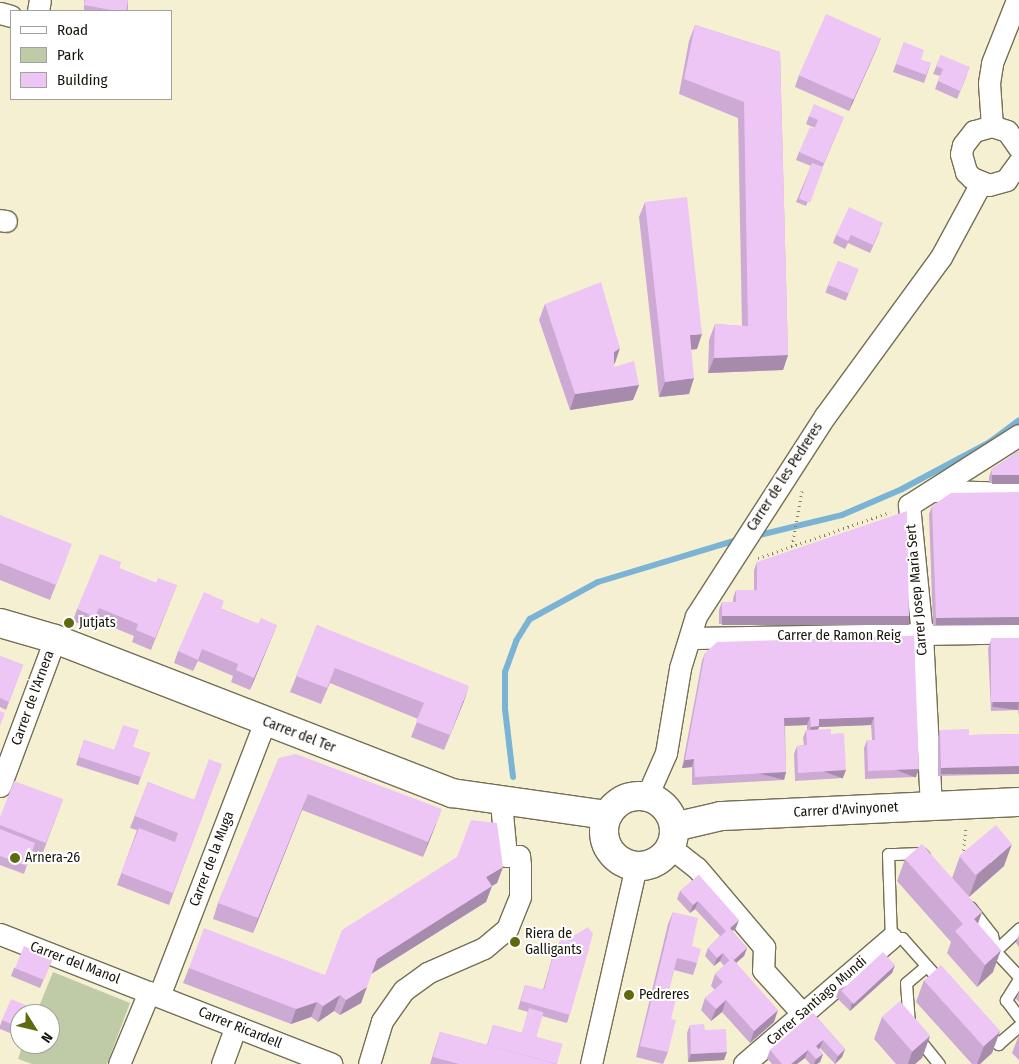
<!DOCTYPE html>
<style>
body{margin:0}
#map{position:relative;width:1019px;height:1064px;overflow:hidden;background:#f6f0d3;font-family:"Fira Sans Condensed",sans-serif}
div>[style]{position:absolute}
.green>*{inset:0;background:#becba6}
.stream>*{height:6px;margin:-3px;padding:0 3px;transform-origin:3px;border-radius:3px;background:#7ab3d4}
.path>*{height:3px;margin-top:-1.5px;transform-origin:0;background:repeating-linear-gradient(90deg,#86826e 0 1px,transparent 0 5px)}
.roads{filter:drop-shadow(1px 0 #746f55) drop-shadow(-1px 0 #746f55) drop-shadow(0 1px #746f55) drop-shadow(0 -1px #746f55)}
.lane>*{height:11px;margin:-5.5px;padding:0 5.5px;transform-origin:5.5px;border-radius:5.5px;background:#fff}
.street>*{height:21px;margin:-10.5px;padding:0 10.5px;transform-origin:10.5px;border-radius:10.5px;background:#fff}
.secondary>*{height:28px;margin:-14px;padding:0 14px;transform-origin:14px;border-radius:14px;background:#fff}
.secondary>.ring{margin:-14px;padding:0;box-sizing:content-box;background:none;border:28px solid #fff;border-radius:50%}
.wall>*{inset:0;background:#ccaad4;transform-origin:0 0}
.shaded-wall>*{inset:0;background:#a68bac;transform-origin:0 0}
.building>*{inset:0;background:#edc6f6;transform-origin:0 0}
.dots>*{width:14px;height:14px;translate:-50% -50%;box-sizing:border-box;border:2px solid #fff;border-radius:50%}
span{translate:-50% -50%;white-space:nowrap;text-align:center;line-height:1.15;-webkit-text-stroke:4px #fff;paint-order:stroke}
.street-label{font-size:14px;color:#16140a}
.poi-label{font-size:14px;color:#16140a}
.left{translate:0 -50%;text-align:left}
.legend{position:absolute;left:10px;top:10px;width:162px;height:90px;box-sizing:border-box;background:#fff;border:1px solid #a2a19d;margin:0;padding:6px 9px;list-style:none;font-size:15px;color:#16140a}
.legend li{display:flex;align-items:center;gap:10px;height:25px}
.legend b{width:25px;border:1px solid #a2a19d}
.north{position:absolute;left:10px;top:1004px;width:50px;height:50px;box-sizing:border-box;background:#fff;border:1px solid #a2a19d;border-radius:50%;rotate:126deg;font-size:14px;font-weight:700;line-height:20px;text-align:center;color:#16140a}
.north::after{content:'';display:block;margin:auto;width:18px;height:22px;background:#5f690e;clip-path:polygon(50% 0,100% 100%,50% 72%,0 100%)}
</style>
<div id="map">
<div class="green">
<i style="clip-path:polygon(53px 972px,130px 1003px,107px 1064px,32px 1064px,18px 1059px,23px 1044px,50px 1044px,50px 1014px,36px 1014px)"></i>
</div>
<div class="stream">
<i style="left:755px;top:536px;width:89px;rotate:-13.6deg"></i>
<i style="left:842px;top:515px;width:65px;rotate:-23.4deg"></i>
<i style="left:902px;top:489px;width:100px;rotate:-28.1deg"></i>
<i style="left:990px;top:442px;width:36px;rotate:-37deg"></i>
<i style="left:513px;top:777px;width:68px;rotate:-96.7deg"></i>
<i style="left:505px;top:709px;width:37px;rotate:-90deg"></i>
<i style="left:505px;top:672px;width:33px;rotate:-70deg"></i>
<i style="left:516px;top:641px;width:26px;rotate:-58deg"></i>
<i style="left:530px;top:619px;width:77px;rotate:-28.6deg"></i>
<i style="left:598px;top:582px;width:148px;rotate:-16.8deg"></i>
</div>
<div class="path">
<i style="left:792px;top:546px;width:56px;rotate:-79.7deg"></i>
<i style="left:758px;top:558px;width:140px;rotate:-19.2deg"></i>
<i style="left:963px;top:855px;width:28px;rotate:-84deg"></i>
</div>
<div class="roads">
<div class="lane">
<i style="left:924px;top:856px;width:4px;rotate:-135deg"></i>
<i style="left:921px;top:853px;width:33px;rotate:178deg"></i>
<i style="left:888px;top:854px;width:84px;rotate:88deg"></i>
<i style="left:891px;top:938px;width:11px"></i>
<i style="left:902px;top:938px;width:62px;rotate:48.3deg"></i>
<i style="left:970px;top:907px;width:36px;rotate:52deg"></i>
<i style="left:992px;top:935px;width:16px;rotate:79deg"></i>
<i style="left:995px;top:951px;width:35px;rotate:47deg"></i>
<i style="left:995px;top:951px;width:33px;rotate:-43deg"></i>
<i style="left:1019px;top:979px;width:25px;rotate:122deg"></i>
<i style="left:1006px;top:1000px;width:21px;rotate:53deg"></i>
<i style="left:909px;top:1024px;width:41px;rotate:-94.2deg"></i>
<i style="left:906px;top:983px;width:26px;rotate:-40deg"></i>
<i style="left:986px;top:1031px;width:18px;rotate:47deg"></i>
<i style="left:998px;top:1044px;width:28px;rotate:-41deg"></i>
<i style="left:917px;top:1037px;width:35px;rotate:51deg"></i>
</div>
<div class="street">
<i style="left:38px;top:11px;width:11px;rotate:-80deg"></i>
<i style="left:0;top:13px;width:11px;rotate:15deg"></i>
<i style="left:992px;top:126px;width:43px;rotate:-94deg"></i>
<i style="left:989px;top:83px;width:20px;rotate:-81deg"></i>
<i style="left:992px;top:63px;width:68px;rotate:-68.4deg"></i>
<i style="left:1019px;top:148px;width:21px;rotate:-125deg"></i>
<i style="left:1007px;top:131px;width:16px;rotate:-162deg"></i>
<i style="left:992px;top:126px;width:19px;rotate:164deg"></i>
<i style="left:974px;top:131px;width:18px;rotate:128deg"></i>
<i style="left:963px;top:145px;width:9px;rotate:103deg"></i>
<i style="left:961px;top:154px;width:19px;rotate:74deg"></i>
<i style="left:966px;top:172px;width:8px;rotate:45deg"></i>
<i style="left:972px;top:178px;width:18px;rotate:22deg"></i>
<i style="left:989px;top:185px;width:18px;rotate:-16deg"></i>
<i style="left:1006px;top:180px;width:22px;rotate:-54deg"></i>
<i style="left:0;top:220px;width:6px;rotate:9deg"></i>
<i style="left:934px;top:491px;width:85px;rotate:1.3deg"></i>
<i style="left:690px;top:638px;width:329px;rotate:-1deg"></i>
<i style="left:0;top:786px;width:157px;rotate:-69.5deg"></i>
<i style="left:647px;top:796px;width:47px;rotate:-66.2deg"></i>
<i style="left:666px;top:753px;width:86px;rotate:-80.6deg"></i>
<i style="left:680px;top:668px;width:54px;rotate:-72.9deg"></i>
<i style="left:696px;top:616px;width:238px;rotate:-57.2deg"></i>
<i style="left:825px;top:416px;width:197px;rotate:-53.9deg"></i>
<i style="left:941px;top:257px;width:84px;rotate:-61.6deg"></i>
<i style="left:931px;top:806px;width:171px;rotate:-93deg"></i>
<i style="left:922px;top:635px;width:131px;rotate:-95.7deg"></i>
<i style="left:909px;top:505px;width:130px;rotate:-32.5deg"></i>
<i style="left:670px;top:847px;width:34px;rotate:38deg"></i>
<i style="left:697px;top:868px;width:104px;rotate:49.7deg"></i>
<i style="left:764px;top:947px;width:23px;rotate:92deg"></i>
<i style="left:763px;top:970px;width:58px;rotate:47.8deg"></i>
<i style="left:0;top:934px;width:356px;rotate:21.4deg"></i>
<i style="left:159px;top:996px;width:294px;rotate:-68.9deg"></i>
<i style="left:119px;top:1064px;width:78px;rotate:-67.4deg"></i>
<i style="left:222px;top:1064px;width:40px;rotate:-69.8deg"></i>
<i style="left:369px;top:1064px;width:45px;rotate:-73.2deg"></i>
<i style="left:382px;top:1021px;width:38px;rotate:-55deg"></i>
<i style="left:404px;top:990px;width:29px;rotate:-36deg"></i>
<i style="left:427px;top:973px;width:62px;rotate:-23.7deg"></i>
<i style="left:484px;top:948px;width:30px;rotate:-40deg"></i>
<i style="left:507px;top:929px;width:35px;rotate:-68deg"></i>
<i style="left:520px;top:896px;width:31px;rotate:-90deg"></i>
<i style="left:520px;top:865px;width:9px;rotate:-96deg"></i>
<i style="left:519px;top:856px;width:13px;rotate:180deg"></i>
<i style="left:506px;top:856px;width:54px;rotate:-95.3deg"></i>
<i style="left:591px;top:1064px;width:203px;rotate:-77.2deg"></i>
<i style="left:744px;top:1064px;width:194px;rotate:-40.6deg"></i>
</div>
<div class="secondary">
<i style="left:0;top:623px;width:57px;rotate:16.2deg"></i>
<i style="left:55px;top:639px;width:426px;rotate:21.2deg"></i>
<i style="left:452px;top:793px;width:157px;rotate:8.1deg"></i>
<i class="ring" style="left:604px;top:796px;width:42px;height:42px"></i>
<i style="left:674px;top:827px;width:48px;rotate:-13.2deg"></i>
<i style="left:721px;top:816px;width:298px;rotate:-2.7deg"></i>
</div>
</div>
<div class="wall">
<i style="left:84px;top:0;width:44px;height:11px"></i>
<i style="clip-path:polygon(695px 25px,780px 52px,788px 355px,783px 370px,708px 373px,709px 340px,715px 324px,742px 326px,738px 118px,679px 94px,689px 41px)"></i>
<i style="clip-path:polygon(881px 38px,876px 50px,849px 111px,795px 87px,799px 75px)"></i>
<i style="clip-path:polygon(904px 42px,921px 60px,931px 63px,924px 83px,893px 72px)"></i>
<i style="clip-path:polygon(941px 55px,967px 75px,957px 99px,935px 89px,940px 76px,933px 74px)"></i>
<i style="clip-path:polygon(809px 116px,844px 117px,806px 206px,796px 202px,811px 166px,796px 160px,799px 152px,815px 128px,806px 124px)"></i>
<i style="clip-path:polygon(645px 202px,697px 349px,691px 350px,689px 394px,659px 397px,639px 217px)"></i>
<i style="clip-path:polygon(880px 231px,870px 253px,848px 243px,845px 249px,833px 243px,836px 235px)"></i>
<i style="left:838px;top:261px;width:22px;height:34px;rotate:22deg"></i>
<i style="clip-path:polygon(545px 304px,615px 363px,614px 364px,614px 367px,639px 385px,633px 400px,570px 410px,539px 320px)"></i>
<i style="clip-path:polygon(1019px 451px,1019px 483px,989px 483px,989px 477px,992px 469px)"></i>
<i style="clip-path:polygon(1019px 492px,1019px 625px,933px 626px,929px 514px,932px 506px)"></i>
<i style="clip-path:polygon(0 515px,66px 559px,50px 600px,0 580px)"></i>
<i style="clip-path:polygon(121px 562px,119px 568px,156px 583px,177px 585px,151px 650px,132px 642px,134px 636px,95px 620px,91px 629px,73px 621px,77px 609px)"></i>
<i style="clip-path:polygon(757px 562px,906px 624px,719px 624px,719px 610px,722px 602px,733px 602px,733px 598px,736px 590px,754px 590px,754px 570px)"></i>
<i style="clip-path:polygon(222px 609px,258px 624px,277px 625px,250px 690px,231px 682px,233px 676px,198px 661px,193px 671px,174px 663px,178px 651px)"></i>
<i style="clip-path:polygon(317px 625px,464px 701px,444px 750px,411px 737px,418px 719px,330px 683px,321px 704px,290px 692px)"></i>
<i style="clip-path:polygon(914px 636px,916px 777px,865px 779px,864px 748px,867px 740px,872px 740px,871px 725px,819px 727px,818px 730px,831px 734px,843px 778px,795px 781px,794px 754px,797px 746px,804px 745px,803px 738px,806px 730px,807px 730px,807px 725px,785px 726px,786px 772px,784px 780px,692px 785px,692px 767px,682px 768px,702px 661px,705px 653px)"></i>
<i style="clip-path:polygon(1019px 638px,1019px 716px,1018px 710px,991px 711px,988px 648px,991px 640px)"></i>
<i style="clip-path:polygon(0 656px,23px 665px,6px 710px,0 707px)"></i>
<i style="clip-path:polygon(940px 730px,969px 735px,1019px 734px,1019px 774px,938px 776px,938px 738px)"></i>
<i style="clip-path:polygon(84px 740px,114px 750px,133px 747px,150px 753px,138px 785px,76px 765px)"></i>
<i style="clip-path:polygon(279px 758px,436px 824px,423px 857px,302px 810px,253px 933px,213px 919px,218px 903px)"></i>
<i style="clip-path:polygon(222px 764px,169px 905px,117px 885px,137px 830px,130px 828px,148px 782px,194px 800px)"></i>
<i style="clip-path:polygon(63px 799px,42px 855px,32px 851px,24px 874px,0 865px,0 817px)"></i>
<i style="clip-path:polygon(960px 856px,1004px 866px,969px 897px,952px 878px)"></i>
<i style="clip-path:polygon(905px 859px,982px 912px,978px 924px,993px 972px,977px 987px,947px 953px,951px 942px,897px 881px)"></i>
<i style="clip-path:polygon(503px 867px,497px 883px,492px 886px,486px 902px,371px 974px,361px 1003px,340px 1015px,334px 1011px,318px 1022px,311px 1017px,291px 1024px,183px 983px,189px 968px,325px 975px)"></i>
<i style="clip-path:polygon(699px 875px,736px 928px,732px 931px,747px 948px,744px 956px,736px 963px,774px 1022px,750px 1043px,722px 1012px,711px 1021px,701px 1010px,705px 998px,715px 990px,711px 986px,715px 974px,724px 966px,720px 961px,714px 966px,705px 956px,708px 948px,720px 936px,695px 909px,690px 913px,677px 899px,680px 891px)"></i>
<i style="clip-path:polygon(673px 912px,692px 946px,697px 963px,693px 975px,674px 970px,667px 997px,671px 1019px,668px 1052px,663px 1064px,636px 1057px,668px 924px)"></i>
<i style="clip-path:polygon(1019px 934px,1019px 947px,1016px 943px)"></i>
<i style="clip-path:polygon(556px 944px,589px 948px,567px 1023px,542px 1016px,536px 1037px,557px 1064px,430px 1064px,440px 1032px,487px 1045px,493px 1025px,522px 1033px,528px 1012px,518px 1009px,525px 985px,543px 990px)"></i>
<i style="clip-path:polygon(53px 958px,40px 988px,11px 976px,14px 968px)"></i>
<i style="clip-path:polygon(895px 965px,892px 973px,850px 1011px,836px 997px,839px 989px)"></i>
<i style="clip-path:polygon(924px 980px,1000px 1031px,992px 1053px,980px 1064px,972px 1064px,916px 1002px)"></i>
<i style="clip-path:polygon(1019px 991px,1019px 1002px,1016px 999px)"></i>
<i style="clip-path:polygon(813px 1013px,845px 1049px,842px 1057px,835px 1064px,820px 1048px,819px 1049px,823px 1054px,820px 1062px,817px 1064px,810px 1064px,805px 1058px,797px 1064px,772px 1064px,767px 1058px,770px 1050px)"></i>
<i style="clip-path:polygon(20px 1014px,20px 1037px,0 1029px,0 1026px,2px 1020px)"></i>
<i style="clip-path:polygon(882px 1017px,930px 1036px,922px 1058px,915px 1064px,896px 1064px,874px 1039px)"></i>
<i style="clip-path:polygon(690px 1025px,705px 1030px,724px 1060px,688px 1062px,687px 1033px)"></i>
<i style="clip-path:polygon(1019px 1035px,1019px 1060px,1012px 1053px)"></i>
</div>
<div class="shaded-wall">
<i style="clip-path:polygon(881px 38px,876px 50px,849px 111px,853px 99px)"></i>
<i style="clip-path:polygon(702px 334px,697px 349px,684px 350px,690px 335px)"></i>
<i style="clip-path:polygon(620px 348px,615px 363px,609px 368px,614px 352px)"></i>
<i style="clip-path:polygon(788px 355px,783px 370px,708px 373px,714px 358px)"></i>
<i style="clip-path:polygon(694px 378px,689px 394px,659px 397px,665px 382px)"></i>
<i style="clip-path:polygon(639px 385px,633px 400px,570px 410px,575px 394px)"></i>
<i style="left:992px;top:475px;width:27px;height:9px"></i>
<i style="left:722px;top:616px;width:187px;height:9px"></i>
<i style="left:1019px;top:617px;width:8px;height:83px;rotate:90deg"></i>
<i style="clip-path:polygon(277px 625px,272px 637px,250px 690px,254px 678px)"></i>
<i style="clip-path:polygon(469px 686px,464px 701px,444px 750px,450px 735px)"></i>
<i style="left:1019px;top:702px;width:8px;height:26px;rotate:97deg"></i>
<i style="clip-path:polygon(810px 717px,807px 725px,782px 726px,784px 718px)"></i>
<i style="clip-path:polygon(874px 717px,871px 725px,819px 727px,816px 734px,808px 735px,811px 727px,819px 719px)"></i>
<i style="clip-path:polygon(694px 759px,692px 767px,682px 768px,685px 760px)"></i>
<i style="left:1019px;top:766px;width:8px;height:78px;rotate:90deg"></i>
<i style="left:919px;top:769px;width:9px;height:51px;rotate:111deg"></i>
<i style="left:846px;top:770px;width:9px;height:48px;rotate:111deg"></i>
<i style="left:786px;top:772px;width:8px;height:91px;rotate:104deg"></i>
<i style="clip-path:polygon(308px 794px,302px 810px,253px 933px,258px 918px)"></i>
<i style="clip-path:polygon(442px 809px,436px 824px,423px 857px,428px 842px)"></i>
<i style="clip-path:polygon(1012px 844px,1004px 866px,969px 897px,977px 875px)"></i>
<i style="clip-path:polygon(503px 867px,497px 883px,480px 893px,486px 877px)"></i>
<i style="clip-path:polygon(492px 886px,486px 902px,371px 974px,377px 959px)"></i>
<i style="clip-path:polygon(698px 901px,695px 909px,690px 913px,693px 905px)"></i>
<i style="clip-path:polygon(982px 912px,974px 934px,974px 919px)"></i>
<i style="clip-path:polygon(739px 920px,736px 928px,727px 936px,730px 928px)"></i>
<i style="clip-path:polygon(747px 948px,744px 956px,728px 970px,731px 962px)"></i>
<i style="clip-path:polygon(1001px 950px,993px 972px,977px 987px,985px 965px)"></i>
<i style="clip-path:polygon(723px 953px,720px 961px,714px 966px,717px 958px)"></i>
<i style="clip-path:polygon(895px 965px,892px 973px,850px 1011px,852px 1003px)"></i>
<i style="clip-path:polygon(367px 987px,361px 1003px,340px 1015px,346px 1000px)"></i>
<i style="clip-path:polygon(340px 995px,334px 1011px,318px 1022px,323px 1006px)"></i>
<i style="clip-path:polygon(726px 1000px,722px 1012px,711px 1021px,716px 1009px)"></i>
<i style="clip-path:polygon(317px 1002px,311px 1017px,291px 1024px,296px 1009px)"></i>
<i style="clip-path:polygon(778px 1010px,774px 1022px,750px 1043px,754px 1031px)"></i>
<i style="clip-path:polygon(1000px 1031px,992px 1053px,980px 1064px,977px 1064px,984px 1046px)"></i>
<i style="clip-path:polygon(930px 1036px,922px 1058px,915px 1064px,908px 1064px,912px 1052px)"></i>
<i style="clip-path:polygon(823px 1040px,820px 1048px,813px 1054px,816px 1046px)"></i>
<i style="clip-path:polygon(845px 1049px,842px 1057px,835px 1064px,838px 1056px)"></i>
<i style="clip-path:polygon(808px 1050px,805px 1058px,797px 1064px,791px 1064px)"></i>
<i style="clip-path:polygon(727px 1052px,724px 1060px,688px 1062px,691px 1054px)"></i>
<i style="clip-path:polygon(823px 1054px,820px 1062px,817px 1064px,814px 1064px,816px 1059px)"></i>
</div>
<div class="building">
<i style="clip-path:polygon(85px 0,128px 0,126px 11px,117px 11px,84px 5px)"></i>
<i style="left:826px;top:14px;width:60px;height:67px;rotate:24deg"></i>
<i style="clip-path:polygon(695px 25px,780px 52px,788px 355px,714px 358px,715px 324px,748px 326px,744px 102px,684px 79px)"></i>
<i style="clip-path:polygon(904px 42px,924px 50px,921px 60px,931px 63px,926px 75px,896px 64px)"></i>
<i style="clip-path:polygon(941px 55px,970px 67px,960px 91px,938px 81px,943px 69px,936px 66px)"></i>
<i style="clip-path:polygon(814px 104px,844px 117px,824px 163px,799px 152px,810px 127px,814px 129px,818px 120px,809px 116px)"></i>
<i style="left:812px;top:163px;width:12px;height:38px;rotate:20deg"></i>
<i style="clip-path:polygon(687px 197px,702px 334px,690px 335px,694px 378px,665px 382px,645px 202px)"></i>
<i style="clip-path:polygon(849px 207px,883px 223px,873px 245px,851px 235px,848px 241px,836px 235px)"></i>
<i style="left:838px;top:261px;width:22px;height:26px;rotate:22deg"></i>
<i style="clip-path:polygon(601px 282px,620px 348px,614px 352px,614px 367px,634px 361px,639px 385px,575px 394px,545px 304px)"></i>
<i style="clip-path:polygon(1019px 451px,1019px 475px,992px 475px,992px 469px)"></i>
<i style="clip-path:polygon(1019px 492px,1019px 617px,936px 618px,932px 506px,951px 493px)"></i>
<i style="clip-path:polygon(907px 511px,909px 616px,722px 616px,722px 602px,736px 602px,736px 590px,757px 590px,757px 562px)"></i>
<i style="clip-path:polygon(0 515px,72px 544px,56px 585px,0 563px)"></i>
<i style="clip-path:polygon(100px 554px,121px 562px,119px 568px,156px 583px,158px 578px,177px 585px,155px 638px,136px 630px,138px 624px,99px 608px,95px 617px,77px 609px)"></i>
<i style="clip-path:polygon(204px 592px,224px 601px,221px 609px,258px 624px,261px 618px,277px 625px,254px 678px,236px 670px,238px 664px,202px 649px,198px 660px,178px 651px)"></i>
<i style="clip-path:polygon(317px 625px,469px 686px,450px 735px,416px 722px,424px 703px,335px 668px,327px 688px,296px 676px)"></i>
<i style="clip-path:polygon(914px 636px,919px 769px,868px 771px,867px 740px,875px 740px,874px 717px,819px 719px,819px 726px,811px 727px,810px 717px,784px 718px,786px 772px,695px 777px,694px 759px,685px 760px,705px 653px,717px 642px)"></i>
<i style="left:1019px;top:638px;width:64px;height:28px;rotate:90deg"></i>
<i style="clip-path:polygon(0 656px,23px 665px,9px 702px,0 698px)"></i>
<i style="clip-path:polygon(0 711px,5px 713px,0 726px)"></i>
<i style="clip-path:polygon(123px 725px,139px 730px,133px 747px,150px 753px,141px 777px,79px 757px,84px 740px,114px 750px)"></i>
<i style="clip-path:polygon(831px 729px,831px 734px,844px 733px,846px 770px,798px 773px,797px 746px,807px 745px,806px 730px)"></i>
<i style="clip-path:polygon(969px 729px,969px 735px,1019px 734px,1019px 766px,941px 768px,940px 730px)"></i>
<i style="clip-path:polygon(296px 754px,442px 809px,428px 842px,308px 794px,258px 918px,218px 903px,279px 758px)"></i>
<i style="clip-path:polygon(209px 759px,222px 764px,205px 809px,207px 805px,194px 800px)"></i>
<i style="clip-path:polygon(14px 781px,63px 799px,46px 843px,0 825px,0 817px)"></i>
<i style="clip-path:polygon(148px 782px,207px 805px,173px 893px,121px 873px,139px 828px,175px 842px,178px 833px,135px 816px)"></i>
<i style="clip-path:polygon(471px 820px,497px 823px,503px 867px,486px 877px,492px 886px,377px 959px,367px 987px,346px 1000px,340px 995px,323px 1006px,317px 1002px,296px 1009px,189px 968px,204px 928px,325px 975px,342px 930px,457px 857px)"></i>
<i style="left:996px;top:825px;width:25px;height:48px;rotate:50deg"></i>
<i style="clip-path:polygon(0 829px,35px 843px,27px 866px,0 856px)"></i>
<i style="clip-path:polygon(922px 844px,982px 912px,974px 919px,1001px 950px,985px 965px,955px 931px,963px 924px,905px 859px)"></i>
<i style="clip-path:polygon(699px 875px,739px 920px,730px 928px,747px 948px,734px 960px,732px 958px,730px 961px,723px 953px,717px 958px,708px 948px,726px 931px,698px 901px,693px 905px,680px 891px)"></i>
<i style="clip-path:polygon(673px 912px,698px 918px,692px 946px,701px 949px,697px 963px,677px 958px,667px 997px,676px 999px,671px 1019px,676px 1020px,668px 1052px,640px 1046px)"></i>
<i style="clip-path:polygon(588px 927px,593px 934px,589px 948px,565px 941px)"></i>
<i style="clip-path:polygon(562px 940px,589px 948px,570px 1015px,521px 1001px,525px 985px,544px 990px,556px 944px)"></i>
<i style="left:24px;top:946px;width:31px;height:24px;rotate:22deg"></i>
<i style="left:883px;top:952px;width:18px;height:57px;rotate:47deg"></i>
<i style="clip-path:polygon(732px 958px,778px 1010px,754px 1031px,726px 1000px,716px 1009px,705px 998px,723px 982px,715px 974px)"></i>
<i style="left:941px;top:965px;width:89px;height:23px;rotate:48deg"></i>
<i style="clip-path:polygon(11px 999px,32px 1008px,30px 1014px,20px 1014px,20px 1028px,2px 1020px)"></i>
<i style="left:900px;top:1001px;width:46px;height:24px;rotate:49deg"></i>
<i style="left:529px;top:1008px;width:15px;height:26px;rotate:16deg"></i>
<i style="clip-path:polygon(813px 1013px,845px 1049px,838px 1056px,823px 1040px,816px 1046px,823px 1054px,816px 1059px,808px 1050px,791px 1064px,782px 1064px,770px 1050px)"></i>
<i style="clip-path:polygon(704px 1024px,705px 1030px,726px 1029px,727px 1052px,691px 1054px,690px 1025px)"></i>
<i style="left:493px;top:1025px;width:72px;height:21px;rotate:15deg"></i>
<i style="clip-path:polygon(440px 1032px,556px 1064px,459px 1064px,433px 1057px)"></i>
</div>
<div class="dots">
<i style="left:69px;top:623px;background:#5f690e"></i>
<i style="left:15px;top:858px;background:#5f690e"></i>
<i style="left:515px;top:942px;background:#5f690e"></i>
<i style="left:629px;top:995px;background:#5f690e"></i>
</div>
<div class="street-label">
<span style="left:785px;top:477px;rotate:-57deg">Carrer de les Pedreres</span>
<span style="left:917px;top:590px;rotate:-95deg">Carrer Josep Maria Sert</span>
<span style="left:839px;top:636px">Carrer de Ramon Reig</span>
<span style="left:33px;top:698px;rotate:-70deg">Carrer de l'Arnera</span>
<span style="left:299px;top:735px;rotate:21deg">Carrer del Ter</span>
<span style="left:846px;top:810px;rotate:-3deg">Carrer d'Avinyonet</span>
<span style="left:212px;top:859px;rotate:-69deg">Carrer de la Muga</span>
<span style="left:75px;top:963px;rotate:21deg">Carrer del Manol</span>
<span style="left:817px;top:1001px;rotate:-41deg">Carrer Santiago Mundi</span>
<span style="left:240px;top:1028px;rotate:22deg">Carrer Ricardell</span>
</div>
<div class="poi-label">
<span class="left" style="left:79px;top:623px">Jutjats</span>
<span class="left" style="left:25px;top:858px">Arnera-26</span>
<span class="left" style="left:525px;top:942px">Riera de<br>Galligants</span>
<span class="left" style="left:639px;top:995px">Pedreres</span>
</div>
<ul class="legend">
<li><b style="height:6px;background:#fff"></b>Road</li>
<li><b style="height:14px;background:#becba6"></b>Park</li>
<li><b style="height:14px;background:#edc6f6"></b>Building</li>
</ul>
<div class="north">N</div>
</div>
